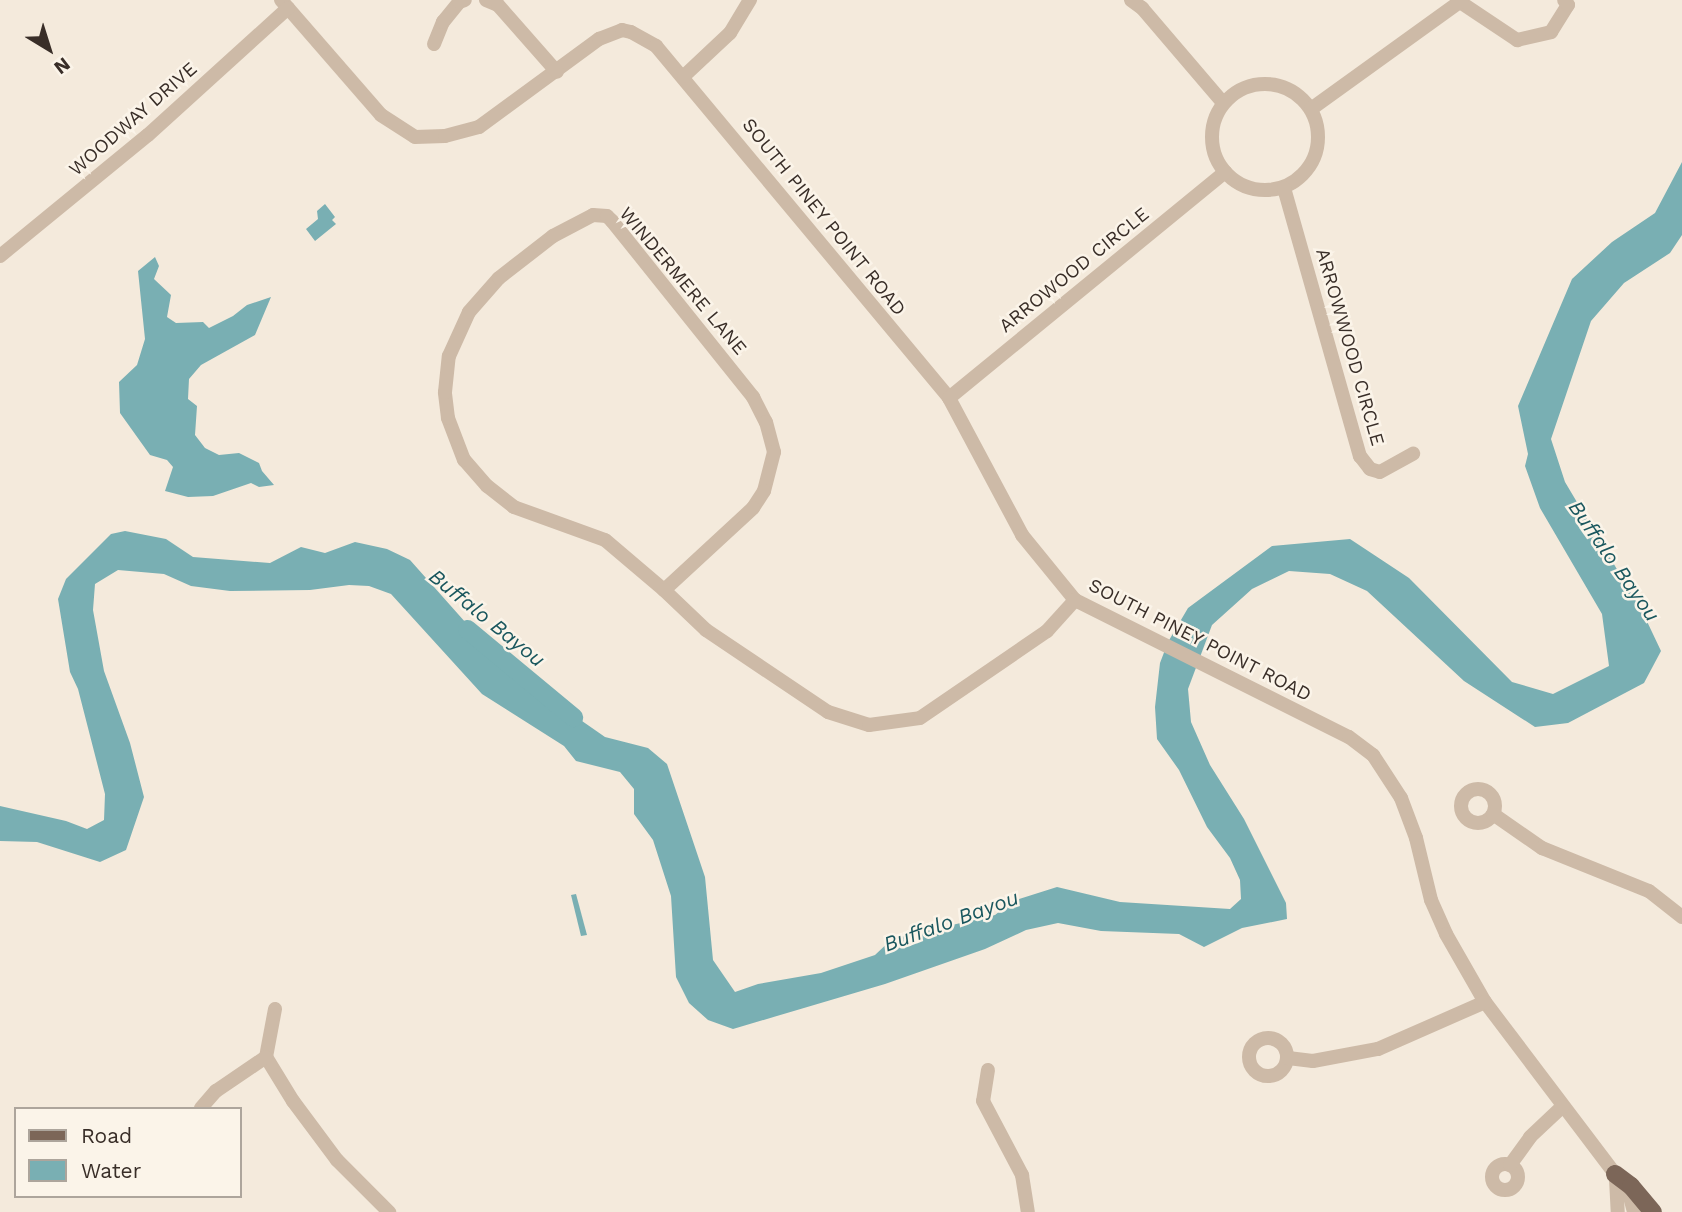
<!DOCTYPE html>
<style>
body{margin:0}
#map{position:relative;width:1682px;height:1212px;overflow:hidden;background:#f4eadc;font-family:"Work Sans",sans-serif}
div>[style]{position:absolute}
.water>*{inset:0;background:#79afb3}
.river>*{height:19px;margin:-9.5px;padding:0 9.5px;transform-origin:9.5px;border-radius:9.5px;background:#79afb3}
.minor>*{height:14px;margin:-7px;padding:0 7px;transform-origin:7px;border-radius:7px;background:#cdbaa7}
.minor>.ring{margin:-7px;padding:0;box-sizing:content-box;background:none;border:14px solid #cdbaa7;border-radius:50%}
.major>*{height:18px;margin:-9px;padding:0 9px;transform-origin:9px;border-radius:9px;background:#7c6658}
span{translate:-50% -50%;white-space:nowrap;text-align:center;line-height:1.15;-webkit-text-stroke:5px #fbf4e9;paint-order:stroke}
.street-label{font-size:19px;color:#392e28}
.water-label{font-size:21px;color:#1a575e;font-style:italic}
.legend{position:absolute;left:14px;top:1107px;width:228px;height:91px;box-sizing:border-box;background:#fbf4e9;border:2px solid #ada59c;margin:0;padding:9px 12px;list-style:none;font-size:21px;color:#392e28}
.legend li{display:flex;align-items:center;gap:14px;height:35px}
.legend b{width:35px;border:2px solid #ada59c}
.north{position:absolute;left:14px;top:14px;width:70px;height:70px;-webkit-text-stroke:5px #fbf4e9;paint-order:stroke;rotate:142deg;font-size:19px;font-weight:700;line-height:28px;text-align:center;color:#392e28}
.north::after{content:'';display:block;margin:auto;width:24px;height:32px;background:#392e28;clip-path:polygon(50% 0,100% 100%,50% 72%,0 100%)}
</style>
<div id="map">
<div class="water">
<i style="clip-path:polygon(1682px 162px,1682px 235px,1670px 253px,1624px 283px,1591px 321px,1551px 439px,1565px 482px,1643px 613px,1661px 651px,1644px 683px,1568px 723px,1535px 727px,1464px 681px,1367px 591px,1330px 574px,1289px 571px,1252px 589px,1212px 625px,1188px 689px,1191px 722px,1210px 765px,1244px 819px,1286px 903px,1287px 919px,1242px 928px,1204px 947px,1179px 934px,1101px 931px,1058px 923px,1026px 930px,985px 949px,885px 984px,733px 1029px,708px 1020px,689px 1003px,676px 977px,671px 896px,653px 840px,634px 814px,634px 789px,620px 772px,576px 761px,564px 746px,482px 694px,391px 594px,369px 586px,349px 585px,310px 590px,230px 591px,191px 586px,164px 574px,118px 570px,95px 584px,93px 610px,104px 671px,130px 743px,144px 797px,126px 850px,100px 862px,37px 842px,0 841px,0 806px,66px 821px,87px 829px,104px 820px,105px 794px,78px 689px,70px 672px,58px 599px,66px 579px,111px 534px,125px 531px,166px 539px,193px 557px,270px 563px,301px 547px,325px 553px,355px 542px,387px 549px,410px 560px,506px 668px,605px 737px,648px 748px,667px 764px,705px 877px,713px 960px,735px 992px,758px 984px,821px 973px,875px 955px,892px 939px,995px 915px,1013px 901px,1057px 887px,1120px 902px,1230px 909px,1241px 899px,1240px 880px,1230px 858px,1207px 827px,1179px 770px,1157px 739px,1155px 707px,1160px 663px,1168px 642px,1188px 608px,1272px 546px,1350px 539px,1409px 578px,1512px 682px,1553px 694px,1609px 666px,1602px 614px,1540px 508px,1525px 466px,1528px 454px,1518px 406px,1572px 279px,1612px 242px,1655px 213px)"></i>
<i style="clip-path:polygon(325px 204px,335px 217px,332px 220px,336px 224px,315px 241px,306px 229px,318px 219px,317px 211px)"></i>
<i style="clip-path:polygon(155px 257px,159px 266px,154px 279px,171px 295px,167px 317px,176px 323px,203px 322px,209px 328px,233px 316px,247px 305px,271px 297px,255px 335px,201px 365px,189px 379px,188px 399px,197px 406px,195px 435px,205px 448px,219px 455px,239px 453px,259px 463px,262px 471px,274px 485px,259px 487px,251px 483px,213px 496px,188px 497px,165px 491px,173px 467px,167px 460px,150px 455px,120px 413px,119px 382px,137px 365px,145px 339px,138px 271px)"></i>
<i style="clip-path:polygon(576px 894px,587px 935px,581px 936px,571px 895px)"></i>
</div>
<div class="river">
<i style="left:467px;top:629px;width:138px;rotate:39.7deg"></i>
</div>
<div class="minor">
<i style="left:281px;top:0;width:152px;rotate:49deg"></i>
<i style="left:381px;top:115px;width:40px;rotate:32.9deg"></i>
<i style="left:415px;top:137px;width:30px;rotate:-2deg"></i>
<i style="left:445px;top:136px;width:35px;rotate:-15deg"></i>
<i style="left:479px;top:127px;width:149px;rotate:-36.3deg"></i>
<i style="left:599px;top:39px;width:25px;rotate:-21deg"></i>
<i style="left:622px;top:30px;width:9px;rotate:13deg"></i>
<i style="left:631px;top:32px;width:29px;rotate:29deg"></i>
<i style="left:656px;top:46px;width:458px;rotate:50.2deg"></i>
<i style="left:949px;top:398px;width:155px;rotate:61.9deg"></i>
<i style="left:1022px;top:535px;width:84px;rotate:50.8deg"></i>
<i style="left:1075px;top:600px;width:306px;rotate:26.6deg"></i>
<i style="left:1349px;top:737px;width:30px;rotate:37deg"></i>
<i style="left:1373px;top:755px;width:51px;rotate:56.9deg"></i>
<i style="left:1401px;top:798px;width:43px;rotate:69.4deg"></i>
<i style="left:1416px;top:838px;width:64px;rotate:76.4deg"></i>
<i style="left:1431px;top:900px;width:37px;rotate:66deg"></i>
<i style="left:1446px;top:934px;width:78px;rotate:60.2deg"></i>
<i style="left:1485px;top:1002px;width:216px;rotate:52.9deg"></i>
<i style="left:1615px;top:1174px;width:27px;rotate:57deg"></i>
<i style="left:1630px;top:1197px;width:16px;rotate:75deg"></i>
<i style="left:486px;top:0;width:13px;rotate:23deg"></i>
<i style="left:498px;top:5px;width:89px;rotate:48.6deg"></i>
<i style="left:1131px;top:0;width:14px;rotate:36deg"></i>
<i style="left:1142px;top:8px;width:125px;rotate:49.5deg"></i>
<i style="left:1460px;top:2px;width:69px;rotate:33.7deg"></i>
<i style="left:1517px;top:40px;width:35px;rotate:-13deg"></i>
<i style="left:1551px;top:32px;width:32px;rotate:-58deg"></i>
<i style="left:1568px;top:5px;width:6px;rotate:-129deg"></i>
<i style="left:434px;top:44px;width:24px;rotate:-68deg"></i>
<i style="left:443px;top:22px;width:26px;rotate:-51deg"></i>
<i style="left:459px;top:2px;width:6px;rotate:-18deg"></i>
<i style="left:684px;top:76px;width:63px;rotate:-43.1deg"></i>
<i style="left:730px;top:33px;width:39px;rotate:-59deg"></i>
<i class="ring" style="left:1212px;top:84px;width:92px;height:92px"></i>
<i style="left:1311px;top:109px;width:186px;rotate:-35.8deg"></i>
<i style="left:1284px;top:188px;width:279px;rotate:74.2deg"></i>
<i style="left:1360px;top:456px;width:16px;rotate:52deg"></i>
<i style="left:1370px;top:469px;width:10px;rotate:17deg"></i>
<i style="left:1380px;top:472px;width:38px;rotate:-29deg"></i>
<i style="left:593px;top:215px;width:14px;rotate:4deg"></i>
<i style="left:607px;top:216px;width:7px;rotate:45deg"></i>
<i style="left:612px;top:221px;width:226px;rotate:51.3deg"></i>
<i style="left:753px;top:397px;width:28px;rotate:63deg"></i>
<i style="left:766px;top:422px;width:31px;rotate:75deg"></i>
<i style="left:774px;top:452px;width:40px;rotate:104.4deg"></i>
<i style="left:764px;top:491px;width:20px;rotate:123deg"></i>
<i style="left:753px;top:508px;width:121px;rotate:137.3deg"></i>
<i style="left:664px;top:590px;width:77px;rotate:-139.7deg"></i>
<i style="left:605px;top:540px;width:97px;rotate:-160.1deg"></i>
<i style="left:514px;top:507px;width:34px;rotate:-142deg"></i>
<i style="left:487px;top:486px;width:35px;rotate:-131deg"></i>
<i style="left:464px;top:460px;width:45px;rotate:-110.9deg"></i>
<i style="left:448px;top:418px;width:26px;rotate:-97deg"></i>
<i style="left:445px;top:392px;width:36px;rotate:-84deg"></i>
<i style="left:449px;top:356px;width:48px;rotate:-65.6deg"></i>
<i style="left:469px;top:312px;width:45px;rotate:-48.6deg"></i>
<i style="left:499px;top:278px;width:68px;rotate:-37.9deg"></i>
<i style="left:553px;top:236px;width:45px;rotate:-27.7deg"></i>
<i style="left:0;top:256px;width:191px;rotate:-39.3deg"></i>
<i style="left:148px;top:135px;width:189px;rotate:-42.2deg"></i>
<i style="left:949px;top:398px;width:357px;rotate:-39.3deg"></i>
<i style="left:664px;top:590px;width:58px;rotate:43.6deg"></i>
<i style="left:706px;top:630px;width:147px;rotate:33.9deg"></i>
<i style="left:828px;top:712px;width:43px;rotate:17.6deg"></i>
<i style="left:869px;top:725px;width:51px;rotate:-7.8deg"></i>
<i style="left:920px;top:718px;width:154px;rotate:-34.4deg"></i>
<i style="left:1047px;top:631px;width:42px;rotate:-47.9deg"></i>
<i class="ring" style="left:1461px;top:789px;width:20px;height:20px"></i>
<i style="left:1493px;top:814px;width:60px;rotate:34.8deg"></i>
<i style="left:1542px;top:848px;width:115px;rotate:21.9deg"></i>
<i style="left:1649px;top:891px;width:42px;rotate:38.2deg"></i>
<i style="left:275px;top:1009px;width:49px;rotate:100.6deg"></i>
<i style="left:266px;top:1057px;width:52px;rotate:58.5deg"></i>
<i style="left:293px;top:1101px;width:74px;rotate:53.3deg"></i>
<i style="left:337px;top:1160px;width:74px;rotate:45deg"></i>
<i class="ring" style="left:1249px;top:1038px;width:24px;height:24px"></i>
<i style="left:1288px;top:1058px;width:25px;rotate:7deg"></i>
<i style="left:1313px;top:1061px;width:66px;rotate:-10.5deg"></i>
<i style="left:1378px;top:1049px;width:117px;rotate:-23.7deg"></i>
<i style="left:988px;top:1070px;width:31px;rotate:99deg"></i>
<i style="left:983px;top:1101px;width:84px;rotate:62.2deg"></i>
<i style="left:1022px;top:1175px;width:37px;rotate:81deg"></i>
<i style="left:201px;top:1108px;width:23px;rotate:-49deg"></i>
<i style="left:216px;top:1091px;width:60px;rotate:-34.2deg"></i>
<i class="ring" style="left:1492px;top:1164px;width:12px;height:12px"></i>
<i style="left:1510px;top:1165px;width:34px;rotate:-54deg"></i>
<i style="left:1530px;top:1137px;width:45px;rotate:-43.2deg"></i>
<i style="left:1616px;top:1179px;width:33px;rotate:87deg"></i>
</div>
<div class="major">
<i style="left:1615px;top:1174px;width:20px;rotate:37deg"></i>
<i style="left:1631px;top:1186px;width:34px;rotate:50deg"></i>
</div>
<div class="street-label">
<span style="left:133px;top:119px;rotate:-41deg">WOODWAY DRIVE</span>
<span style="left:824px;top:217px;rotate:51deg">SOUTH PINEY POINT ROAD</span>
<span style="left:1074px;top:270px;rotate:-39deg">ARROWOOD CIRCLE</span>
<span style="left:683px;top:281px;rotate:50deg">WINDERMERE LANE</span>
<span style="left:1350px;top:347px;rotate:74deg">ARROWWOOD CIRCLE</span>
<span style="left:1200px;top:640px;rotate:27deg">SOUTH PINEY POINT ROAD</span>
</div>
<div class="water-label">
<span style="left:1614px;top:561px;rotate:55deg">Buffalo Bayou</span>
<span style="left:487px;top:618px;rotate:39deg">Buffalo Bayou</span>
<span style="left:951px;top:921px;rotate:-20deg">Buffalo Bayou</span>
</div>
<ul class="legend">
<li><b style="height:9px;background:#7c6658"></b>Road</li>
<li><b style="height:19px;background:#79afb3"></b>Water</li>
</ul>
<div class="north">N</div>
</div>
